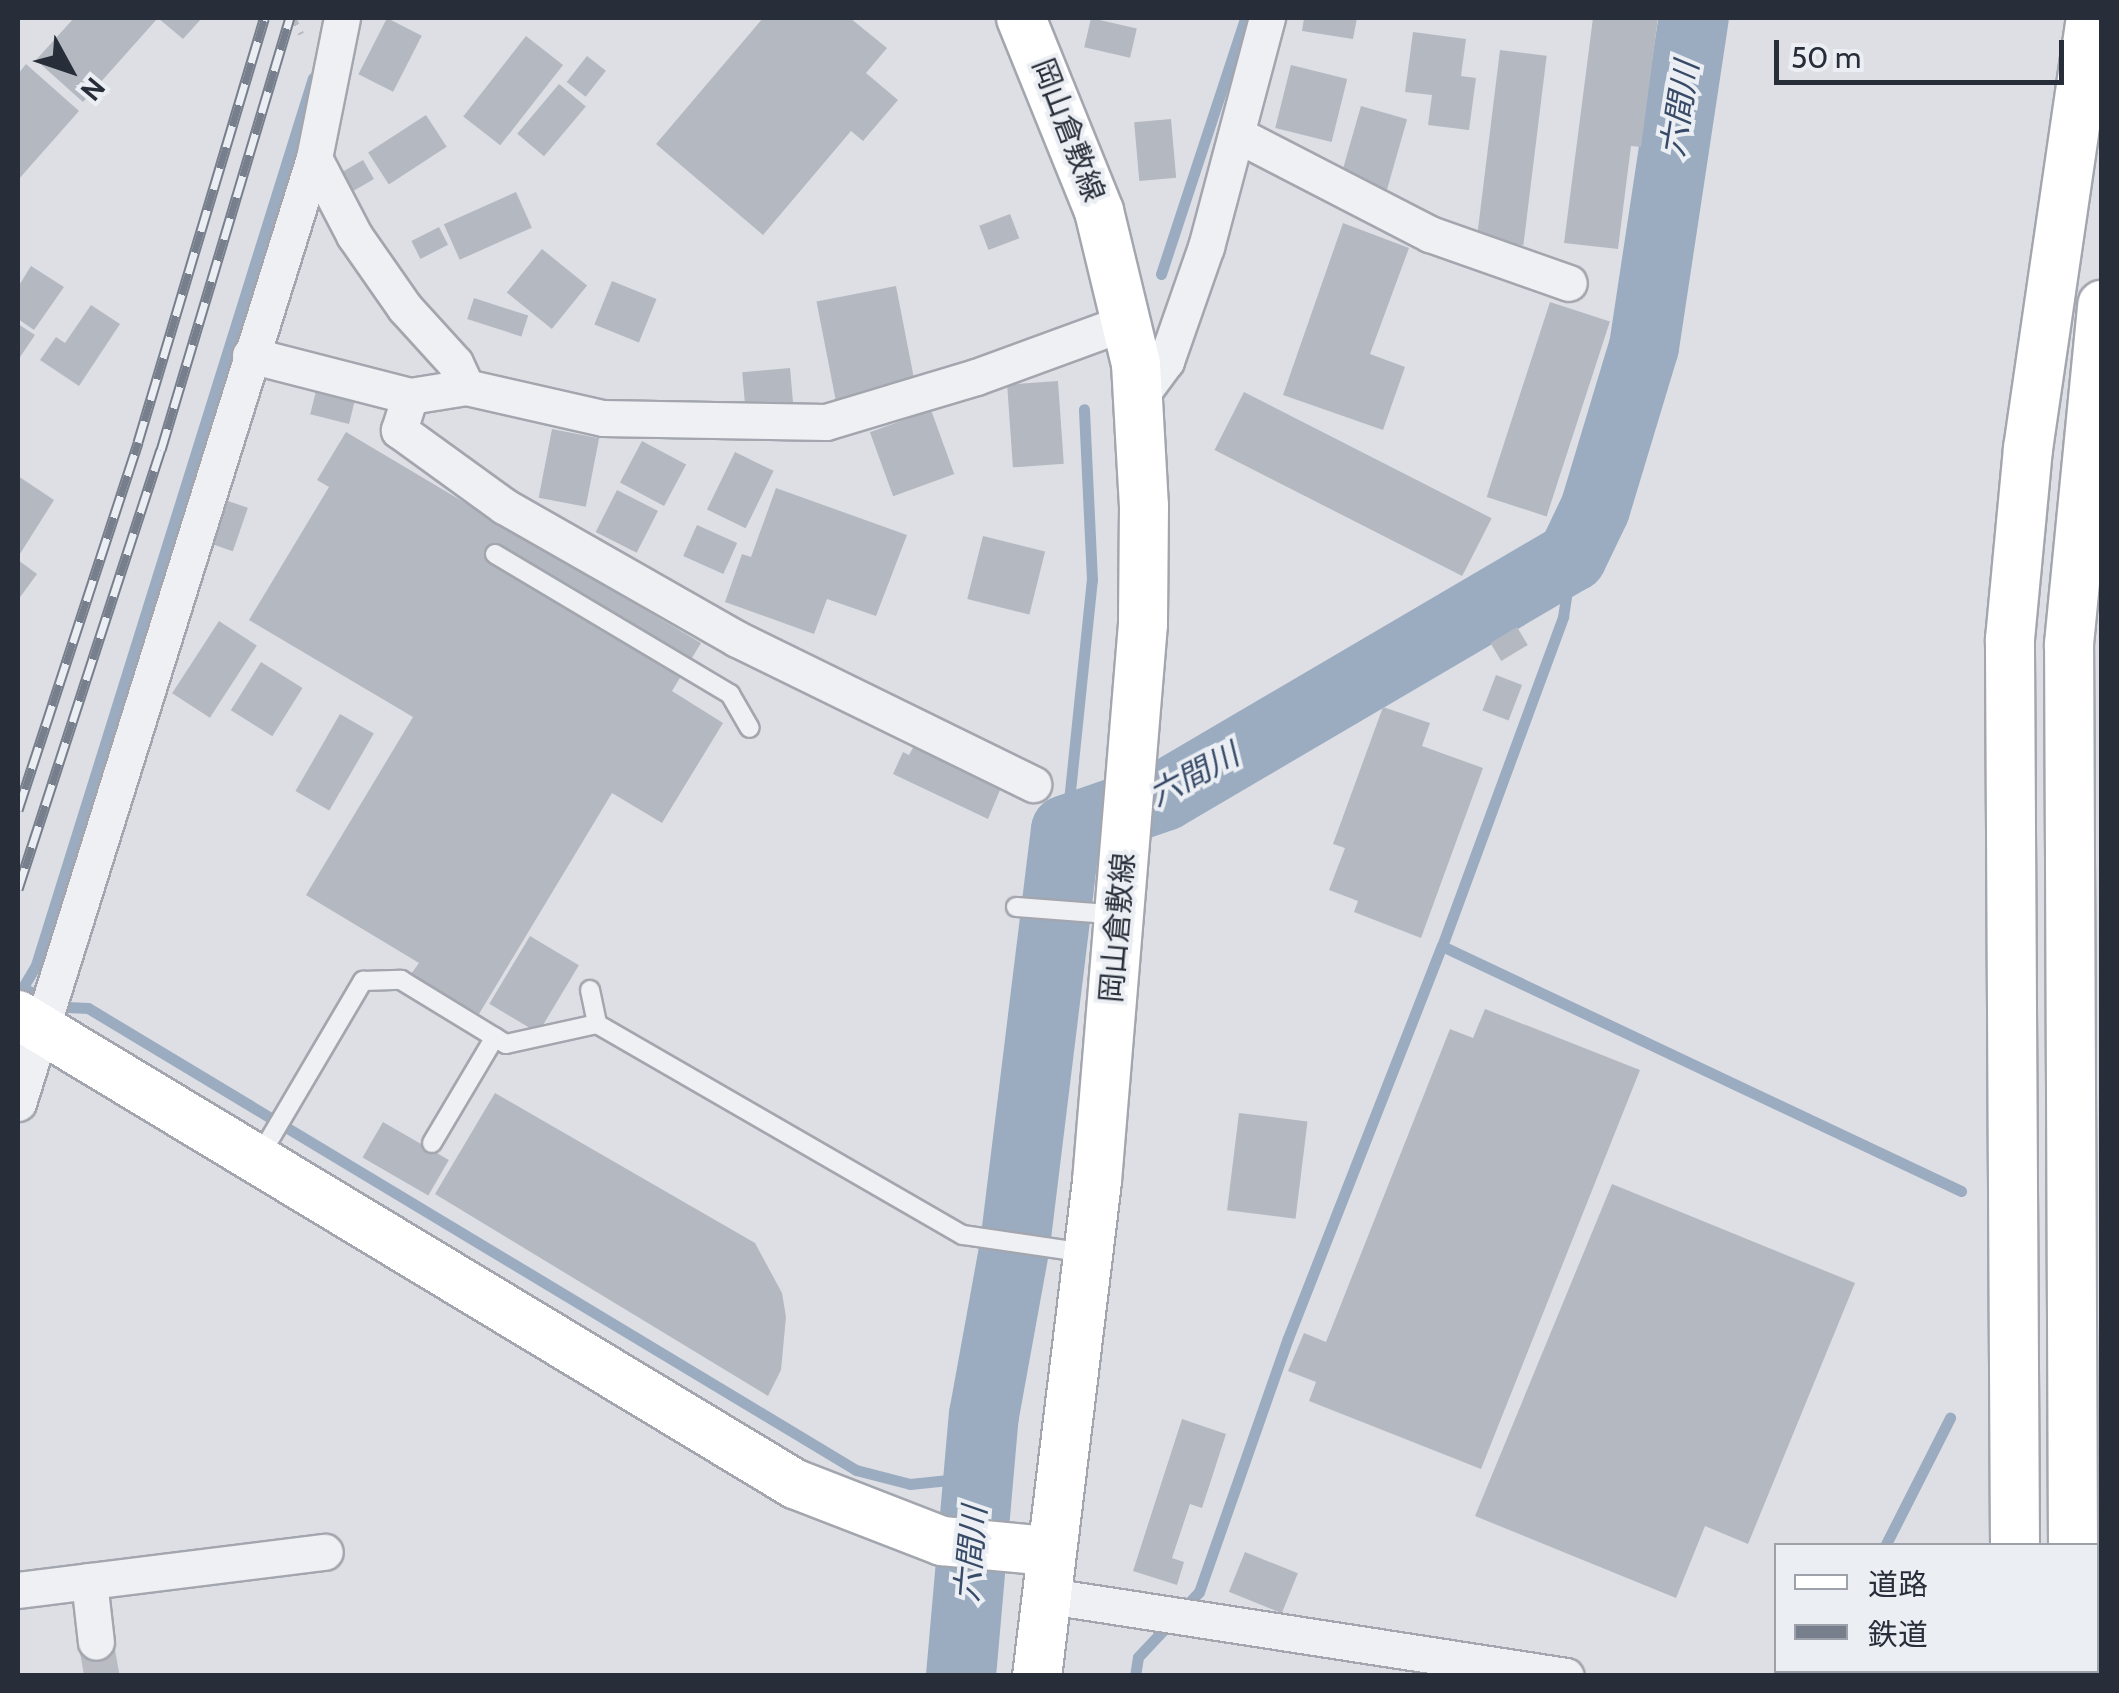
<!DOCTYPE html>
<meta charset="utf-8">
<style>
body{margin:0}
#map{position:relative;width:2119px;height:1693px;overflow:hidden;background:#dddfe5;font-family:Cabin,"Noto Sans JP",sans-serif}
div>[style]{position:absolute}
.stream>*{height:11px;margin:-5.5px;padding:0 5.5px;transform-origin:5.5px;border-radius:5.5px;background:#9bacc1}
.river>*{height:70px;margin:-35px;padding:0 35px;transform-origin:35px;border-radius:35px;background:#9bacc1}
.building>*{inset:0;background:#b4b9c1;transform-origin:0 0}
.street-tunnel>*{height:35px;margin-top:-17.5px;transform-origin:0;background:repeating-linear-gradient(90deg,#b9bcc3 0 35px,transparent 0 53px)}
.path>*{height:6px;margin-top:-3px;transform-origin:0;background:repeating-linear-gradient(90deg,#b7babf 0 8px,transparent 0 16px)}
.roads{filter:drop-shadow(2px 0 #a3a6ae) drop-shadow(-2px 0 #a3a6ae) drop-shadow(0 2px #a3a6ae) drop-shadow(0 -2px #a3a6ae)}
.lane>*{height:18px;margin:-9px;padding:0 9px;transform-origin:9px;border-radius:9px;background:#eff0f3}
.street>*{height:35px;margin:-17.5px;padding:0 17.5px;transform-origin:17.5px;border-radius:17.5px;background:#eff0f3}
.secondary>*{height:48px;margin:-24px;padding:0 24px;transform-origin:24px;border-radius:24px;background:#fff}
.rail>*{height:11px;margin-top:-5.5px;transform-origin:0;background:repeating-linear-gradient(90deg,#ebeef3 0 22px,#787f8c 0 44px);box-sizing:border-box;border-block:2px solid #787f8c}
span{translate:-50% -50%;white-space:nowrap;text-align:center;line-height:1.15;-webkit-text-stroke:8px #ebeef3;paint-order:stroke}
.street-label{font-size:30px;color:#282e39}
.water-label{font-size:32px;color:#374b68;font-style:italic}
.frame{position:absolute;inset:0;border:20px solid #282e39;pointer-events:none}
.legend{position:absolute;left:1774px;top:1543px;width:325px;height:130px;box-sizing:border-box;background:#ebeef3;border:2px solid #9da1a9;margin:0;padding:12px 18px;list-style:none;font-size:30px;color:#282e39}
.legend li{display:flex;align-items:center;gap:20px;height:50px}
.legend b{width:50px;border:2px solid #9da1a9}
.north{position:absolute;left:20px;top:20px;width:100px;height:100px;-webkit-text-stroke:8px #ebeef3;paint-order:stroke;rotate:130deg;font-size:28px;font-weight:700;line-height:40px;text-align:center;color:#282e39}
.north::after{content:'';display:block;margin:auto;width:35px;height:45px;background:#282e39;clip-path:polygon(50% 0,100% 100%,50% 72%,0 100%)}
.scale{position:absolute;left:1774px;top:40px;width:290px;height:45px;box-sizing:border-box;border:5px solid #282e39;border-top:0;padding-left:12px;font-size:30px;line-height:35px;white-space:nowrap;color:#282e39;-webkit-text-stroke:8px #ebeef3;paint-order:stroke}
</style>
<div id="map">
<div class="stream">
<i style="left:1161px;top:274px;width:269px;rotate:-71.8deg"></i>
<i style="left:1066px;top:830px;width:251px;rotate:-84.1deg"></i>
<i style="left:1092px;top:580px;width:171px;rotate:-92.7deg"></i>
<i style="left:1442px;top:946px;width:574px;rotate:25.27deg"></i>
<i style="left:22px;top:988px;width:49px;rotate:22.9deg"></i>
<i style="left:67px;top:1007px;width:21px;rotate:3deg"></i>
<i style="left:88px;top:1008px;width:896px;rotate:31.03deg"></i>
<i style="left:856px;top:1470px;width:56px;rotate:14.5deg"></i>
<i style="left:910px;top:1484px;width:68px;rotate:-5.9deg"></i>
<i style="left:20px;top:992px;width:31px;rotate:-59deg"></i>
<i style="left:36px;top:965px;width:929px;rotate:-72.66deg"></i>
<i style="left:1885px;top:1546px;width:144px;rotate:-63.1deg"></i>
<i style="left:1183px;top:1609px;width:23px;rotate:-47deg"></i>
<i style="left:1199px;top:1592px;width:269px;rotate:-70.7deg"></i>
<i style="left:1288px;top:1338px;width:421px;rotate:-68.6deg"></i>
<i style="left:1442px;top:946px;width:351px;rotate:-69.8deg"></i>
<i style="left:1563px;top:617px;width:61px;rotate:-81.5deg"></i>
<i style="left:1135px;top:1676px;width:19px;rotate:-81deg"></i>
<i style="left:1138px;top:1657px;width:47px;rotate:-46.7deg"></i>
<i style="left:1819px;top:1676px;width:7px;rotate:-63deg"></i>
</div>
<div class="river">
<i style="left:961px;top:1676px;width:262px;rotate:-85deg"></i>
<i style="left:984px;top:1415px;width:173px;rotate:-79.7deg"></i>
<i style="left:1015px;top:1245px;width:418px;rotate:-83deg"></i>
<i style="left:1066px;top:830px;width:104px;rotate:-19.1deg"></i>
<i style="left:1164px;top:796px;width:473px;rotate:-30.4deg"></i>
<i style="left:1572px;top:557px;width:53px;rotate:-64.4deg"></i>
<i style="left:1595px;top:509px;width:169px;rotate:-73.2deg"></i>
<i style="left:1644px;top:347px;width:333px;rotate:-81.4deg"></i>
</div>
<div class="building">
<i style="clip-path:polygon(74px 18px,157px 19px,83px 102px,36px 60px)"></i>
<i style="clip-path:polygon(158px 18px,202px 18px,183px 39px)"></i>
<i style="left:387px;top:18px;width:39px;height:63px;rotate:27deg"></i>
<i style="clip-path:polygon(763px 18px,850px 18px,887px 48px,866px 73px,898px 100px,863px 141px,851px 131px,763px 235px,656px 144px)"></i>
<i style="left:1091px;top:18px;width:47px;height:30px;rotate:13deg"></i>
<i style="clip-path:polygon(1304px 18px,1357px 18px,1353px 39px,1302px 31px)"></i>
<i style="clip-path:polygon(1593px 18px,1658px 18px,1641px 147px,1631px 146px,1618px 249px,1564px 243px)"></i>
<i style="clip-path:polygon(1413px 32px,1466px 39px,1461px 76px,1476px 78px,1469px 130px,1428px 125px,1432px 95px,1405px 92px)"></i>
<i style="left:526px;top:36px;width:47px;height:102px;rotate:38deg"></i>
<i style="left:1500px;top:50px;width:47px;height:191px;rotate:7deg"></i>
<i style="left:587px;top:56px;width:24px;height:33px;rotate:38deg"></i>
<i style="clip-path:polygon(26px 64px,79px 111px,18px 180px,18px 74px)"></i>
<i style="left:1291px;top:65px;width:58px;height:65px;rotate:14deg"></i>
<i style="left:559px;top:84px;width:35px;height:65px;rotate:40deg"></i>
<i style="left:1361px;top:106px;width:48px;height:73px;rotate:16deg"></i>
<i style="left:426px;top:115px;width:38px;height:69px;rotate:57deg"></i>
<i style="left:1171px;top:119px;width:59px;height:37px;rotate:85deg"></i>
<i style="left:363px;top:160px;width:22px;height:26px;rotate:60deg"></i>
<i style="left:516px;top:192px;width:39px;height:79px;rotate:66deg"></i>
<i style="left:1010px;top:214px;width:26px;height:33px;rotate:69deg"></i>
<i style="clip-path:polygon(1343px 223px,1409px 248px,1370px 354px,1405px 367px,1383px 430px,1283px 395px)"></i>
<i style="left:439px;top:227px;width:20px;height:31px;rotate:63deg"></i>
<i style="left:542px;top:249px;width:58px;height:56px;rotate:39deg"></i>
<i style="clip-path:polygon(31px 266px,64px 287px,34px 330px,18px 319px,18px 287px)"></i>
<i style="left:612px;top:281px;width:48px;height:47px;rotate:22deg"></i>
<i style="left:896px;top:286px;width:101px;height:81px;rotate:79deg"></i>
<i style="left:474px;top:298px;width:57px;height:22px;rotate:18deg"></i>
<i style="left:1550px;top:302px;width:63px;height:205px;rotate:18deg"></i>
<i style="clip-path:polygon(91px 305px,120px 324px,79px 386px,40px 360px,56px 337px,65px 343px)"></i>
<i style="clip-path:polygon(18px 324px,35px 335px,18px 360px)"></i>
<i style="left:790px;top:368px;width:46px;height:48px;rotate:85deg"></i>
<i style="left:1058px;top:381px;width:83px;height:51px;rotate:86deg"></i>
<i style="left:316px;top:391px;width:40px;height:24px;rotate:14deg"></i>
<i style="left:1244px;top:392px;width:278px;height:65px;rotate:27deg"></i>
<i style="left:931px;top:410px;width:68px;height:65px;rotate:70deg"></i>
<i style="left:552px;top:429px;width:48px;height:70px;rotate:11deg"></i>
<i style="clip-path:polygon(346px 432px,701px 643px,672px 691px,723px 723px,662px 823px,612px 793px,479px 1014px,411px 974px,419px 963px,306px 895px,413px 717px,249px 620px,329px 487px,317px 480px)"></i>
<i style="left:642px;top:441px;width:50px;height:47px;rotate:28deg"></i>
<i style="left:735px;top:452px;width:43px;height:64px;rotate:26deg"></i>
<i style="clip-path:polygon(18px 476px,54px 500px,18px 557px)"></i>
<i style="clip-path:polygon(776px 488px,907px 535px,876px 616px,827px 599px,814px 634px,725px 602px,742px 554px,751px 557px)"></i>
<i style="left:617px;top:490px;width:46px;height:47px;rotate:27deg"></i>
<i style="left:228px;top:501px;width:21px;height:46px;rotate:19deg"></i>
<i style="left:697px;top:525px;width:44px;height:34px;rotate:24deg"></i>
<i style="left:983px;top:536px;width:64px;height:65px;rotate:14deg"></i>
<i style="clip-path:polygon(18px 560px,37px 574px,18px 600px)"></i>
<i style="left:219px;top:621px;width:45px;height:86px;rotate:33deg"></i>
<i style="left:1517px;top:627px;width:21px;height:31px;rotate:59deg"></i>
<i style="left:261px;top:662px;width:49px;height:57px;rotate:32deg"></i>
<i style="left:1496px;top:675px;width:28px;height:38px;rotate:21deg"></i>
<i style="clip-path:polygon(1383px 707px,1430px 723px,1422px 746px,1483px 768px,1421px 938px,1354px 912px,1358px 901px,1329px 890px,1345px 848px,1333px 844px)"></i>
<i style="left:340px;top:714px;width:39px;height:89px;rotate:30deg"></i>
<i style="clip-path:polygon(914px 746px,1002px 785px,988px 819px,893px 774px,903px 752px,909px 755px)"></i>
<i style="left:530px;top:936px;width:57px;height:79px;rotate:31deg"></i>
<i style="clip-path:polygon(1485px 1009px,1640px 1070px,1481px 1469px,1309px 1401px,1316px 1382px,1288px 1371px,1304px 1333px,1326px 1342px,1450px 1029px,1473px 1038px)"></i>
<i style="clip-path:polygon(495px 1093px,755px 1243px,782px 1293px,786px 1317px,781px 1370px,768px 1396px,435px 1194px)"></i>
<i style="left:1239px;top:1113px;width:69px;height:98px;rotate:7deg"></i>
<i style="left:383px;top:1122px;width:76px;height:41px;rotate:30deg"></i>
<i style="clip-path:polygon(1612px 1184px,1855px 1283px,1748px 1544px,1705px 1526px,1676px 1598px,1475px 1516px)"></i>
<i style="clip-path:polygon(1182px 1419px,1226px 1434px,1202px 1508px,1190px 1504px,1172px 1558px,1184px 1562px,1177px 1585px,1133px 1571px)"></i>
<i style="left:1245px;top:1552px;width:57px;height:43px;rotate:22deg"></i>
</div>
<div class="street-tunnel">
<i style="left:96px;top:1642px;width:35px;rotate:80deg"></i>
</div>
<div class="path">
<i style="left:293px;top:18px;width:18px;rotate:63deg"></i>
</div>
<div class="roads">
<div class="lane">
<i style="left:495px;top:554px;width:274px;rotate:30.8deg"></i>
<i style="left:730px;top:694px;width:39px;rotate:60deg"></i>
<i style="left:1016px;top:907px;width:103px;rotate:4.4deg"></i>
<i style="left:590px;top:990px;width:35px;rotate:78deg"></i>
<i style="left:432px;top:1143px;width:123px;rotate:-59.3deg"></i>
<i style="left:258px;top:1159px;width:207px;rotate:-59.5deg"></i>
<i style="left:363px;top:981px;width:38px;rotate:-2deg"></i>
<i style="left:401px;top:980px;width:123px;rotate:31.4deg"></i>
<i style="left:506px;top:1044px;width:93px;rotate:-12.4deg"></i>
<i style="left:597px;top:1024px;width:422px;rotate:30deg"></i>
<i style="left:963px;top:1235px;width:125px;rotate:8.3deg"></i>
</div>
<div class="street">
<i style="left:1238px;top:135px;width:216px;rotate:27.3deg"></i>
<i style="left:1430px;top:234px;width:147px;rotate:19.4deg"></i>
<i style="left:314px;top:158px;width:87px;rotate:62.5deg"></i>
<i style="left:354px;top:235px;width:89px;rotate:55.1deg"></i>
<i style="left:405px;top:308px;width:74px;rotate:47.7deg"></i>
<i style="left:455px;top:363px;width:26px;rotate:65deg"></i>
<i style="left:250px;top:355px;width:165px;rotate:14.4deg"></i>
<i style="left:410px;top:396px;width:57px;rotate:-9.1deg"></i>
<i style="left:466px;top:387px;width:140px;rotate:12.8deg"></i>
<i style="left:603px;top:418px;width:223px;rotate:1deg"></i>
<i style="left:826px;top:422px;width:157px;rotate:-16.7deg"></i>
<i style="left:976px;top:377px;width:160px;rotate:-20.1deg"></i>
<i style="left:410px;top:396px;width:36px;rotate:108deg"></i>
<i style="left:399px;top:430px;width:130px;rotate:35.9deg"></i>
<i style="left:504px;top:506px;width:268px;rotate:29.7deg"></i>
<i style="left:737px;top:639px;width:330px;rotate:26.1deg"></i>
<i style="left:1137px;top:400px;width:49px;rotate:-53.4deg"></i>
<i style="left:1166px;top:361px;width:121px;rotate:-70.7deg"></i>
<i style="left:1206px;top:247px;width:237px;rotate:-75.1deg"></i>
<i style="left:18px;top:1103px;width:990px;rotate:-72.61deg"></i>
<i style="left:314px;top:158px;width:143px;rotate:-78.7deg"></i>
<i style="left:89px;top:1581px;width:61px;rotate:83.5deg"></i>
<i style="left:18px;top:1590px;width:309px;rotate:-7.1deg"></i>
<i style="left:1043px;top:1595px;width:529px;rotate:8.8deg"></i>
</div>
<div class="secondary">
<i style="left:1021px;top:18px;width:208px;rotate:68deg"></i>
<i style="left:1099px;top:211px;width:157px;rotate:76.4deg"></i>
<i style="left:1136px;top:364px;width:142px;rotate:86.8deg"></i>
<i style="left:1144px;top:506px;width:118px;rotate:90.5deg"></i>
<i style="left:1143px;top:624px;width:559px;rotate:94.72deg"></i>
<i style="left:1097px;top:1181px;width:499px;rotate:96.9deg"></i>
<i style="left:18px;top:1015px;width:908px;rotate:31.12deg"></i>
<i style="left:795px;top:1484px;width:158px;rotate:21.2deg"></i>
<i style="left:942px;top:1541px;width:105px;rotate:5.4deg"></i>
<i style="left:2015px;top:1546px;width:907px;rotate:-90.32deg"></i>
<i style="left:2010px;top:639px;width:191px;rotate:-84.6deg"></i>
<i style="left:2028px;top:449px;width:436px;rotate:-81.7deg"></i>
<i style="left:2073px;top:1546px;width:902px;rotate:-90.25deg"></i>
<i style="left:2069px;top:644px;width:341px;rotate:-84.4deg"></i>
<i style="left:2016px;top:1670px;width:6px;rotate:90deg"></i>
<i style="left:2074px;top:1670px;width:6px;rotate:90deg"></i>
</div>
</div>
<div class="rail">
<i style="left:18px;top:810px;width:387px;rotate:-71.9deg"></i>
<i style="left:138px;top:442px;width:442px;rotate:-73.4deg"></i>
<i style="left:18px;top:889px;width:462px;rotate:-72deg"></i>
<i style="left:161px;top:450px;width:451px;rotate:-73.4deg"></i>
</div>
<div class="street-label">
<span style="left:1068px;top:130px;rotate:69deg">岡山倉敷線</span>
<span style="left:1118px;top:928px;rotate:-85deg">岡山倉敷線</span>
</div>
<div class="water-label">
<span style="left:1680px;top:109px;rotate:-81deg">六間川</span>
<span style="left:1194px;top:775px;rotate:-28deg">六間川</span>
<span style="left:971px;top:1554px;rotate:-85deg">六間川</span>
</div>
<div class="frame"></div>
<ul class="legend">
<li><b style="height:12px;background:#fff"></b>道路</li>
<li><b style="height:12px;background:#787f8c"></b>鉄道</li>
</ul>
<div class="north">N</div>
<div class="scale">50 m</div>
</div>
